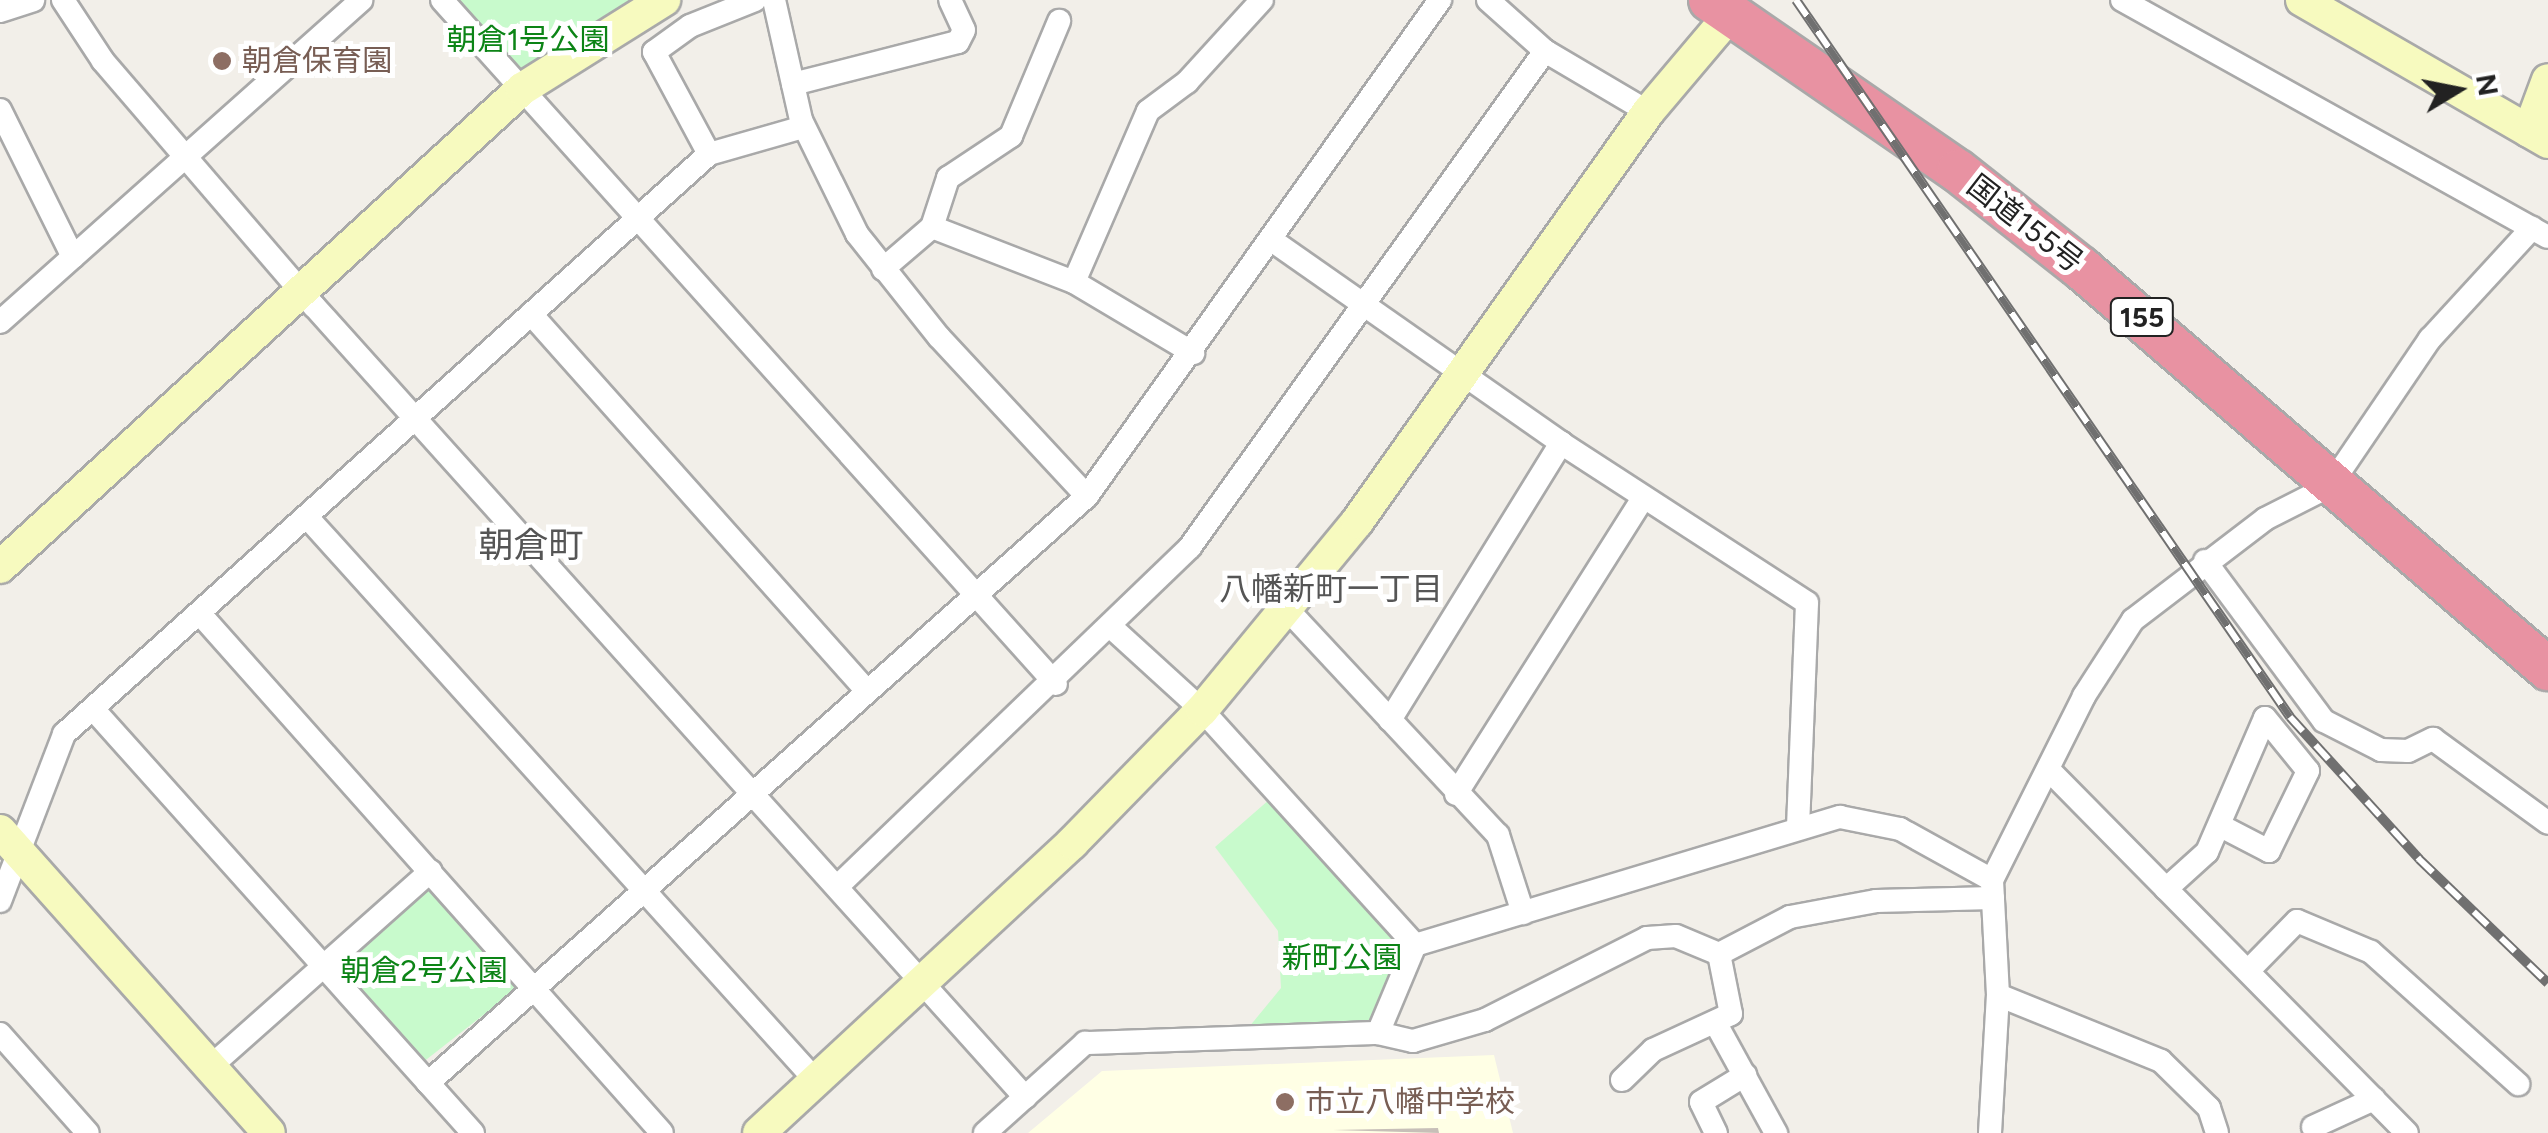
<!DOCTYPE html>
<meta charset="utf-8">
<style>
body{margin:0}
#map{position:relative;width:2548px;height:1133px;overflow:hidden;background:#f2efe9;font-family:Figtree,"Noto Sans JP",sans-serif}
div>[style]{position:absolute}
.education>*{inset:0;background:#ffffe5}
.park>*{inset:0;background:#c8facc;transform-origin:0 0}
.building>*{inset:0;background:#c7bfb8}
.roads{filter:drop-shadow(2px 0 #a9a9a9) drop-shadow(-2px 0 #a9a9a9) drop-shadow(0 2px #a9a9a9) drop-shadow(0 -2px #a9a9a9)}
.street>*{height:22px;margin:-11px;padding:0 11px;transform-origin:11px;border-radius:11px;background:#fff}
.secondary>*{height:32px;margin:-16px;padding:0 16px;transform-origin:16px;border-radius:16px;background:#f7fabf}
.highway>*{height:42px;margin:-21px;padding:0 21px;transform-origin:21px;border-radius:21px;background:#e892a2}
.rail>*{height:10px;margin-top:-5px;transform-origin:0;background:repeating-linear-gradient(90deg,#fff 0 19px,#707070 0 38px);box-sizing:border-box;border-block:2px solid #707070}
.dots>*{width:28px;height:28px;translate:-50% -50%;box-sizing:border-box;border:5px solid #fff;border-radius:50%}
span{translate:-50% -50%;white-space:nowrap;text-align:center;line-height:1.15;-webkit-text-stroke:10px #fff;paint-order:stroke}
.shield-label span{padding:2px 8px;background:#fff;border:2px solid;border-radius:8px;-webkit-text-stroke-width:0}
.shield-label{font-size:28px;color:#222;font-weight:700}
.park-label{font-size:30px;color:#0c8416}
.education-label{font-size:30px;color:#785e54}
.left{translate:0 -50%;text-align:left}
.street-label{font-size:30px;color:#222}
.neighbourhood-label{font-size:32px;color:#555}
.quarter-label{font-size:35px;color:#555}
.north{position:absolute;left:2408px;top:40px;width:100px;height:100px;-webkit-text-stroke:8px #fff;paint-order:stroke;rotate:80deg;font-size:28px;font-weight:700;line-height:40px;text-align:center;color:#222}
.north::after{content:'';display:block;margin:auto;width:35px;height:45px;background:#222;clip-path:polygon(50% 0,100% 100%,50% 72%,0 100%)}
</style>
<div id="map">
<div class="education">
<i style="clip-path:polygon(1494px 1055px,1513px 1133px,1028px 1133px,1102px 1071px)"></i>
</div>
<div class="park">
<i style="clip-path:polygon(442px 0,637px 0,522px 89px)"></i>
<i style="clip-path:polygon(1277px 793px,1415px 945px,1378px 1033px,1240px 1038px,1281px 988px,1278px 931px,1215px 847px)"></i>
<i style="left:433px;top:883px;width:135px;height:126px;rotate:52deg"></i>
</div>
<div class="building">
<i style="clip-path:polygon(1438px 1128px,1439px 1133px,1333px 1130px)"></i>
</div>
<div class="roads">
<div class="street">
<i style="left:63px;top:0;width:73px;rotate:56.7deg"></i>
<i style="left:103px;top:61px;width:323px;rotate:49.3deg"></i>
<i style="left:314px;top:306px;width:1064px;rotate:48.05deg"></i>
<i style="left:442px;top:0;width:919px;rotate:48.09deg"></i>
<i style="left:774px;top:0;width:123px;rotate:77.3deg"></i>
<i style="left:801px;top:120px;width:127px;rotate:63.8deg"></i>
<i style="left:857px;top:234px;width:132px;rotate:51.5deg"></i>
<i style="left:939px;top:337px;width:217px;rotate:47.1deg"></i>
<i style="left:1488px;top:0;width:76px;rotate:41.8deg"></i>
<i style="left:1545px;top:51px;width:120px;rotate:30.6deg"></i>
<i style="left:2122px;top:0;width:487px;rotate:29.1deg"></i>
<i style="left:0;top:11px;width:35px;rotate:-18deg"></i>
<i style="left:793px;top:84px;width:170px;rotate:-14.3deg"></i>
<i style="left:958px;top:42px;width:13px;rotate:-63deg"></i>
<i style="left:964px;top:30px;width:33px;rotate:-115deg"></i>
<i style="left:0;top:110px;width:164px;rotate:63.6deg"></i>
<i style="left:709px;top:154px;width:116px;rotate:-118.3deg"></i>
<i style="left:654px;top:52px;width:44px;rotate:-35.8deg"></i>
<i style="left:690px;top:26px;width:70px;rotate:-21.8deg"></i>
<i style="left:932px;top:227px;width:52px;rotate:-71.9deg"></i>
<i style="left:948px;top:178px;width:76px;rotate:-33.7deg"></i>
<i style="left:1011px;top:136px;width:125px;rotate:-67.3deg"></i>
<i style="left:1273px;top:241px;width:352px;rotate:35deg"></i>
<i style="left:1561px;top:443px;width:293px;rotate:33deg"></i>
<i style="left:1807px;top:603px;width:224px;rotate:92.3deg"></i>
<i style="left:883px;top:269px;width:65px;rotate:-40.6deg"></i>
<i style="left:932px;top:227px;width:152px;rotate:21.2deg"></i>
<i style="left:1074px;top:282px;width:139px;rotate:30.8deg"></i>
<i style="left:1074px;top:282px;width:186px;rotate:-66.6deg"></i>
<i style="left:1148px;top:111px;width:49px;rotate:-36.6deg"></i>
<i style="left:1187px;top:82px;width:111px;rotate:-47.6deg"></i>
<i style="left:531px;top:314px;width:505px;rotate:48.29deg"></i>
<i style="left:0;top:322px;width:484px;rotate:-41.7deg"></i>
<i style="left:307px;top:517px;width:760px;rotate:47.93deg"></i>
<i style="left:2205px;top:561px;width:199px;rotate:53.4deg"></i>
<i style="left:2324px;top:721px;width:64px;rotate:27deg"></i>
<i style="left:2381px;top:750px;width:27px;rotate:2deg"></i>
<i style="left:2408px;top:751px;width:28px;rotate:-26deg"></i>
<i style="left:2433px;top:739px;width:142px;rotate:36.1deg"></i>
<i style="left:1287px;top:609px;width:309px;rotate:47deg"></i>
<i style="left:1498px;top:835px;width:82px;rotate:72.2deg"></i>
<i style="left:201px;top:615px;width:693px;rotate:48.33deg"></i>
<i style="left:1110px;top:626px;width:125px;rotate:42.4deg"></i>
<i style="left:1202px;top:710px;width:317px;rotate:47.8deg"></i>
<i style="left:94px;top:710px;width:568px;rotate:48.14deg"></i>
<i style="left:1390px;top:720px;width:326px;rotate:-58.3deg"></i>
<i style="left:2050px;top:771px;width:508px;rotate:45.4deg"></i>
<i style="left:1456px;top:794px;width:350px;rotate:-57.7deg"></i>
<i style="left:840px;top:884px;width:486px;rotate:-43.9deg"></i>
<i style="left:1190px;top:547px;width:610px;rotate:-54.41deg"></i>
<i style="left:2166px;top:889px;width:55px;rotate:-42.1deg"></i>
<i style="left:2207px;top:852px;width:146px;rotate:-66.6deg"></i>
<i style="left:2265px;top:718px;width:68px;rotate:50.9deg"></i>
<i style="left:2308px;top:771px;width:89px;rotate:116deg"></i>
<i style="left:2269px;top:851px;width:56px;rotate:-152.5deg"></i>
<i style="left:0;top:901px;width:179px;rotate:-69deg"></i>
<i style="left:64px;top:734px;width:867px;rotate:-41.96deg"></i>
<i style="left:709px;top:154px;width:98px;rotate:-16deg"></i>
<i style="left:1415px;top:945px;width:444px;rotate:-16.8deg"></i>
<i style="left:1840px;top:817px;width:61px;rotate:11.3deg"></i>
<i style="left:1900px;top:829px;width:105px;rotate:29deg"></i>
<i style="left:2248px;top:971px;width:70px;rotate:-45.6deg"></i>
<i style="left:2297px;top:921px;width:80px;rotate:22.7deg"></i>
<i style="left:2371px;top:952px;width:198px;rotate:41.9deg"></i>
<i style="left:1998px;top:995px;width:176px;rotate:22deg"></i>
<i style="left:2161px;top:1061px;width:67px;rotate:44.4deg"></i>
<i style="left:2209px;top:1108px;width:26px;rotate:72deg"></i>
<i style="left:1715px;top:1022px;width:127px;rotate:61.2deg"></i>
<i style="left:1378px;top:1033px;width:36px;rotate:13deg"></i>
<i style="left:1413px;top:1041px;width:75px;rotate:-16.3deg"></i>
<i style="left:1485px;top:1020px;width:182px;rotate:-26.8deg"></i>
<i style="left:1647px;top:938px;width:29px;rotate:-4deg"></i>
<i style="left:1676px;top:936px;width:47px;rotate:22.7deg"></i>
<i style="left:1719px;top:954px;width:80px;rotate:-27.5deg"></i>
<i style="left:1790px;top:917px;width:87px;rotate:-10.5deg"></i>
<i style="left:1876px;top:901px;width:117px;rotate:-1.5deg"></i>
<i style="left:0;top:1034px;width:132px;rotate:48.4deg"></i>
<i style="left:210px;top:1067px;width:295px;rotate:-41.6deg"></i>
<i style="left:1622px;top:1080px;width:43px;rotate:-44.1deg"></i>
<i style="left:1653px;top:1050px;width:86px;rotate:-24.8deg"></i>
<i style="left:1731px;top:1014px;width:61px;rotate:-101.3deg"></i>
<i style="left:428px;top:1083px;width:883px;rotate:-41.69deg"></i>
<i style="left:1087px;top:496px;width:609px;rotate:-54.56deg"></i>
<i style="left:2313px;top:1127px;width:67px;rotate:-24.7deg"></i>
<i style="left:985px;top:1133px;width:135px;rotate:-42deg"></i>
<i style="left:1085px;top:1043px;width:293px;rotate:-2deg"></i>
<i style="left:1378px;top:1033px;width:95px;rotate:-67.2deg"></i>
<i style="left:1716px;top:1133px;width:34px;rotate:-116deg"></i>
<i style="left:1701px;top:1102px;width:52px;rotate:-31.5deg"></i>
<i style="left:1990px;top:1133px;width:138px;rotate:-86.7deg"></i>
<i style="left:1998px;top:995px;width:115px;rotate:-93deg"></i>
<i style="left:1992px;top:880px;width:206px;rotate:-63.4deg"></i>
<i style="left:2084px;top:696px;width:90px;rotate:-57.2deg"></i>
<i style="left:2133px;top:620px;width:166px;rotate:-37.4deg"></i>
<i style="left:2265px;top:519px;width:73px;rotate:-26.9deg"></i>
<i style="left:2330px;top:486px;width:178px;rotate:-55.8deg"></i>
<i style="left:2430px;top:339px;width:151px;rotate:-47.4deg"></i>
</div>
<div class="secondary">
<i style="left:2302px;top:0;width:284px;rotate:30deg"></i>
<i style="left:2529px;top:131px;width:54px;rotate:-69.6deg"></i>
<i style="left:0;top:567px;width:708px;rotate:-42.48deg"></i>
<i style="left:522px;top:89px;width:168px;rotate:-32.1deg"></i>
<i style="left:0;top:831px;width:404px;rotate:48.3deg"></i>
<i style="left:759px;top:1133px;width:427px;rotate:-42.8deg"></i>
<i style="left:1072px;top:843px;width:186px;rotate:-45.7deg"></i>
<i style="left:1202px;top:710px;width:244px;rotate:-50.5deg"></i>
<i style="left:1357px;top:522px;width:503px;rotate:-54.63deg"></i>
<i style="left:1648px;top:112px;width:127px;rotate:-49.8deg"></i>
</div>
<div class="highway">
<i style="left:1710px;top:0;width:301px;rotate:34.6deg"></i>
<i style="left:1958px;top:171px;width:157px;rotate:38.3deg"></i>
<i style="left:2081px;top:268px;width:616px;rotate:40.65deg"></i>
</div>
</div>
<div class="rail">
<i style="left:1796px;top:0;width:871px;rotate:55.43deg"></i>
<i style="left:2290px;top:717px;width:192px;rotate:47.7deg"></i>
<i style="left:2419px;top:859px;width:179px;rotate:43.9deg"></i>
</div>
<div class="dots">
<i style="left:222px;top:61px;background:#8d6e63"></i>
<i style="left:1285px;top:1102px;background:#8d6e63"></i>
</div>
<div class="shield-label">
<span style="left:2142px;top:317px">155</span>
</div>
<div class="park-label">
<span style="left:528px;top:40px">朝倉1号公園</span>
<span style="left:1342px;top:958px">新町公園</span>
<span style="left:424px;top:971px">朝倉2号公園</span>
</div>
<div class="education-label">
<span class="left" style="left:242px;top:61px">朝倉保育園</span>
<span class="left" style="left:1305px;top:1102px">市立八幡中学校</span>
</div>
<div class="street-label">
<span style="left:2025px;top:224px;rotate:38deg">国道155号</span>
</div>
<div class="neighbourhood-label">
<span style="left:1331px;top:589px">八幡新町一丁目</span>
</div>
<div class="quarter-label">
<span style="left:531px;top:545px">朝倉町</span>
</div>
<div class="north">N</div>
</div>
